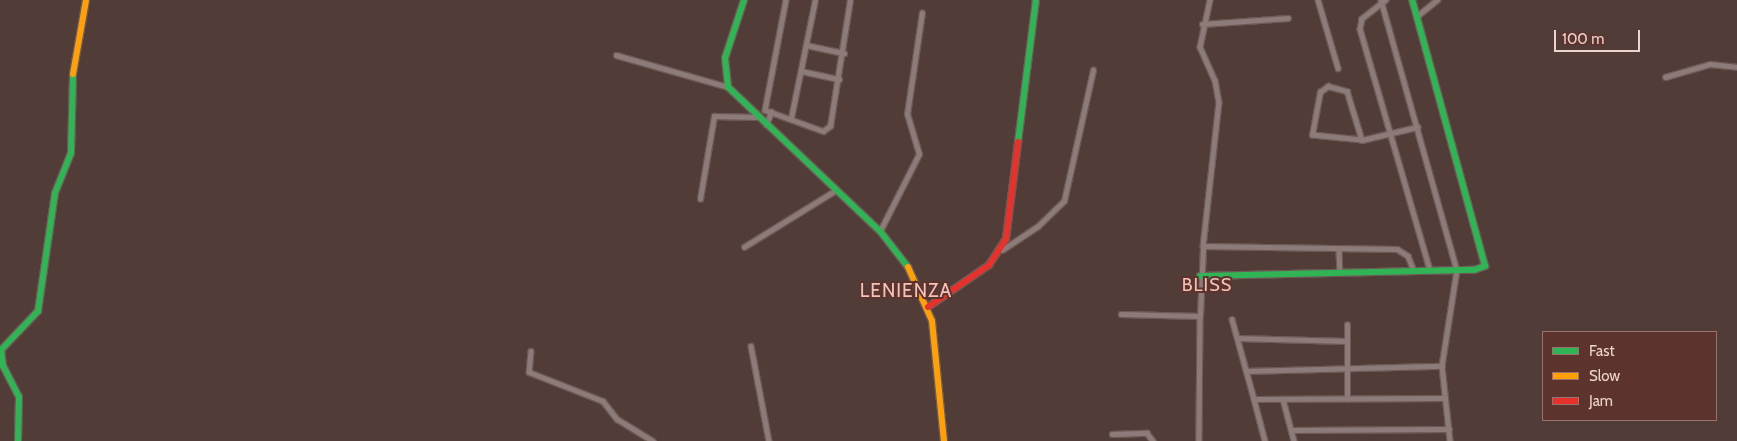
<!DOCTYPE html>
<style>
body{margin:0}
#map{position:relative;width:1737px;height:441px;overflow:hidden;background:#523c38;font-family:Cabin,sans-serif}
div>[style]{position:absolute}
.roads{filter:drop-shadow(1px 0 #6d5a56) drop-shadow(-1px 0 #6d5a56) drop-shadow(0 1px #6d5a56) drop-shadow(0 -1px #6d5a56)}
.street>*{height:4.5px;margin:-2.25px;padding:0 2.25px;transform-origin:2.25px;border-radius:2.25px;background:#8c7b78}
.fast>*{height:6px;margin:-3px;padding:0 3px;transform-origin:3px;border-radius:3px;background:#30b455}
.slow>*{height:6px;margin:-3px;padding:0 3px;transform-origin:3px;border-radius:3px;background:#ff9f0a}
.jam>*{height:6px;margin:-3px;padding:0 3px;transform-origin:3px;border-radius:3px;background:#e5322d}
span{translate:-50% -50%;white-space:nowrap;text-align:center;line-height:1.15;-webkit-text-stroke:4px #5c342d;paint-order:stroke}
.neighbourhood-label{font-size:18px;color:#f3c2b8;letter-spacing:1px}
.quarter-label{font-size:19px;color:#f3c2b8;letter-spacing:1px}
.legend{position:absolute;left:1542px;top:331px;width:175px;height:90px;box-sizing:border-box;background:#5c342d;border:1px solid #96746d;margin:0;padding:6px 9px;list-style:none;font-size:15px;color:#ecd3ce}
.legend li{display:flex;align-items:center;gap:10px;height:25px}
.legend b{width:25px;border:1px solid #96746d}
.scale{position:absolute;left:1554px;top:30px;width:86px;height:22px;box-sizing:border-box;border:2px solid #ecd3ce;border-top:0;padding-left:6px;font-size:15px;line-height:18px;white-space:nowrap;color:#ecd3ce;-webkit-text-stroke:4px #5c342d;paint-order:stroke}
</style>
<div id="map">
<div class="roads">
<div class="street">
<i style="left:786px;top:0;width:112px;rotate:100.8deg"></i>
<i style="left:765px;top:110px;width:62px;rotate:19.9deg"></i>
<i style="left:823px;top:131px;width:9px;rotate:-36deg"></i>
<i style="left:830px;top:126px;width:128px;rotate:-81deg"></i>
<i style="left:1210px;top:0;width:48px;rotate:102deg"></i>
<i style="left:1200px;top:47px;width:36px;rotate:66deg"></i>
<i style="left:1215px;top:80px;width:22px;rotate:80deg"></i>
<i style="left:1219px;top:102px;width:145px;rotate:96.3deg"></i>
<i style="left:1203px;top:246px;width:194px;rotate:0.9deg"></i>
<i style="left:1397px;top:249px;width:13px;rotate:32deg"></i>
<i style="left:1408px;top:256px;width:16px;rotate:68deg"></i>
<i style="left:1318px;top:0;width:71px;rotate:73.6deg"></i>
<i style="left:1381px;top:0;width:280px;rotate:74.3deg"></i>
<i style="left:1457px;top:270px;width:97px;rotate:98.9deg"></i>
<i style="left:1442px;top:366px;width:75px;rotate:83.9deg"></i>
<i style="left:1386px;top:0;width:31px;rotate:142deg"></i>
<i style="left:1362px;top:19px;width:10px;rotate:101deg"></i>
<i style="left:1360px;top:29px;width:251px;rotate:73.8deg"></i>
<i style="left:1417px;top:16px;width:26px;rotate:-39deg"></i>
<i style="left:1202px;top:24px;width:86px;rotate:-4deg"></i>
<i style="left:806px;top:45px;width:39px;rotate:12deg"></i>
<i style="left:616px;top:55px;width:116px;rotate:15.9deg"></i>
<i style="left:801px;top:71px;width:39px;rotate:12deg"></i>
<i style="left:1665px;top:77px;width:47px;rotate:-16.1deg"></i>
<i style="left:1710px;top:64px;width:27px;rotate:6deg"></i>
<i style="left:1328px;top:86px;width:20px;rotate:15deg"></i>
<i style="left:1347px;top:91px;width:51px;rotate:73deg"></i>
<i style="left:1362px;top:140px;width:50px;rotate:-174.3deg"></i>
<i style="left:1312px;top:135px;width:44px;rotate:-79.5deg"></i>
<i style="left:1320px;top:92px;width:10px;rotate:-37deg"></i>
<i style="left:791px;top:118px;width:120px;rotate:-78.5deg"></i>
<i style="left:766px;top:125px;width:14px;rotate:-69deg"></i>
<i style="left:1362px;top:140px;width:57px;rotate:-13.3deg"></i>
<i style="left:700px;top:199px;width:84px;rotate:-80.4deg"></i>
<i style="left:714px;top:116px;width:42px;rotate:1.4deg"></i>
<i style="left:880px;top:231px;width:86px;rotate:-63.1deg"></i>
<i style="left:919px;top:154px;width:42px;rotate:-106.7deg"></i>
<i style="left:907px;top:114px;width:102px;rotate:-81.6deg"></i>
<i style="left:744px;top:247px;width:108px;rotate:-31.8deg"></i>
<i style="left:1339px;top:249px;width:23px;rotate:88deg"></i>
<i style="left:1002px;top:250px;width:43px;rotate:-33.7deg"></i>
<i style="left:1038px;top:226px;width:36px;rotate:-44deg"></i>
<i style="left:1064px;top:201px;width:134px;rotate:-77.5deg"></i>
<i style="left:1121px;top:314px;width:79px;rotate:1.5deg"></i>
<i style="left:1200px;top:316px;width:125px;rotate:90.5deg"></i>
<i style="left:1200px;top:316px;width:70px;rotate:-87.5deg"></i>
<i style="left:1232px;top:319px;width:83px;rotate:74.6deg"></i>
<i style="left:1254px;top:399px;width:191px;rotate:-0.3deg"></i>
<i style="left:1237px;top:338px;width:110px;rotate:1.6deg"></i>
<i style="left:751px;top:346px;width:97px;rotate:79.3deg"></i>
<i style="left:531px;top:351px;width:21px;rotate:95deg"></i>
<i style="left:529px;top:372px;width:79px;rotate:21.4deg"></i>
<i style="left:603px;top:401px;width:23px;rotate:52deg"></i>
<i style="left:617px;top:419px;width:42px;rotate:31.4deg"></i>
<i style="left:1246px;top:371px;width:196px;rotate:-1.5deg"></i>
<i style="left:1254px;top:399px;width:43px;rotate:75.3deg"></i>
<i style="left:1283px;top:399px;width:43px;rotate:75.3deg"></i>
<i style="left:1347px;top:399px;width:74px;rotate:-90deg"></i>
<i style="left:1293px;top:430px;width:156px;rotate:-0.4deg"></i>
<i style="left:1112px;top:434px;width:35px;rotate:-2deg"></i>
<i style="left:1147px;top:433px;width:10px;rotate:53deg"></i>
</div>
<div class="fast">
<i style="left:744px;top:0;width:61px;rotate:108.1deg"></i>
<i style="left:725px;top:58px;width:29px;rotate:84deg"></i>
<i style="left:728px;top:87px;width:209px;rotate:43.5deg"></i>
<i style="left:880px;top:231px;width:46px;rotate:52.1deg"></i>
<i style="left:1018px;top:142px;width:143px;rotate:-82.8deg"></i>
<i style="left:1200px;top:276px;width:274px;rotate:-1.3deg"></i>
<i style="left:1474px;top:270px;width:12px;rotate:-20deg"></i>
<i style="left:1485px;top:266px;width:276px;rotate:-105.3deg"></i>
<i style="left:18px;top:441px;width:44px;rotate:-88.7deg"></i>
<i style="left:19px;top:397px;width:35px;rotate:-117deg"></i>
<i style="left:3px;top:366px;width:16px;rotate:-97deg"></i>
<i style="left:1px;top:350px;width:54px;rotate:-46.5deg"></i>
<i style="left:38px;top:311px;width:119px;rotate:-81.8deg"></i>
<i style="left:55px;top:193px;width:43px;rotate:-68.2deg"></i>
<i style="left:71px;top:153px;width:79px;rotate:-88.5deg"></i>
</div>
<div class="slow">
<i style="left:73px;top:74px;width:75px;rotate:-80deg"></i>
<i style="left:908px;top:267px;width:59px;rotate:66deg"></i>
<i style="left:932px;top:321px;width:121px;rotate:84.3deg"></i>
</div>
<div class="jam">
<i style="left:928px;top:307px;width:74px;rotate:-34.5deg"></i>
<i style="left:989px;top:265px;width:31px;rotate:-57deg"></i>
<i style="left:1006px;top:239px;width:98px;rotate:-82.9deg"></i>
</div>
</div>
<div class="neighbourhood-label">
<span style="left:1207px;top:285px">BLISS</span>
</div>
<div class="quarter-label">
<span style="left:906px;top:291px">LENIENZA</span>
</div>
<ul class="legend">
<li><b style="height:6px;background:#30b455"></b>Fast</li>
<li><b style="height:6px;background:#ff9f0a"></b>Slow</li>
<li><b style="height:6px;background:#e5322d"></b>Jam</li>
</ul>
<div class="scale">100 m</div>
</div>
